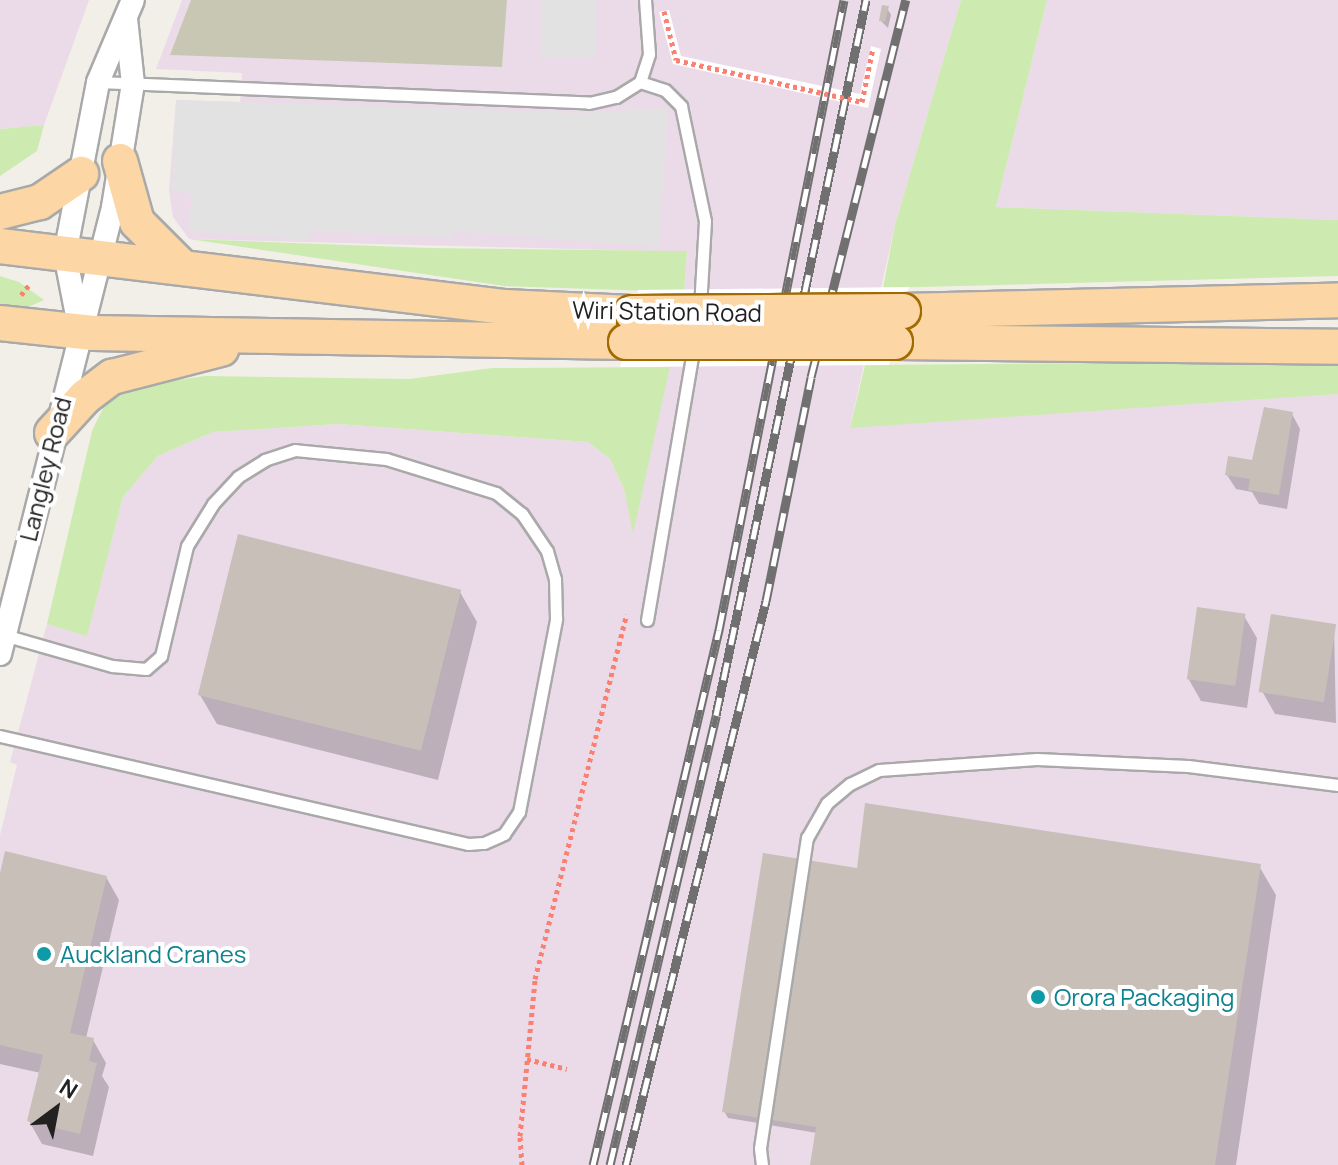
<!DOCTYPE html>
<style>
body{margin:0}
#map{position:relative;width:1338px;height:1165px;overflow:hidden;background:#f2efe9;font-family:Manrope,sans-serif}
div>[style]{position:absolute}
.industrial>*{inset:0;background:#ebdbe8}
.construction>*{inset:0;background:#c7c7b4}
.grass>*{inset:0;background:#cdebb0}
.parking>*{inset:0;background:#e2e2e2;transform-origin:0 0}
.pier>*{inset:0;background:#fff}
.shadow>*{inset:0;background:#0003}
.building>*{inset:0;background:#c7bfb8;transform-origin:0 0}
.path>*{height:5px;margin-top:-2.5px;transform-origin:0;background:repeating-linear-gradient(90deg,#fa8072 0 4px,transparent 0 8px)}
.roads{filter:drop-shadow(2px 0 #a9a9a9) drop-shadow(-2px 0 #a9a9a9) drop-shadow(0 2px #a9a9a9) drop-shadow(0 -2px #a9a9a9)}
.lane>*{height:11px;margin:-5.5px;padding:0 5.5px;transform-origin:5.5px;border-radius:5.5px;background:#fff}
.street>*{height:22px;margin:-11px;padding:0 11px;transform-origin:11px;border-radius:11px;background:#fff}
.primary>*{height:34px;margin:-17px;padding:0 17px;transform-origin:17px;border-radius:17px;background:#fcd6a4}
.rail>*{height:9px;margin-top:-4.5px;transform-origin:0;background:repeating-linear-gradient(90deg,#fff 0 18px,#707070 0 36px);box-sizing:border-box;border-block:2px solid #707070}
.path-bridge>*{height:5px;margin-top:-2.5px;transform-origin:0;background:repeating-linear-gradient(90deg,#fa8072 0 4px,transparent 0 8px)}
.bridges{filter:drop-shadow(2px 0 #a06b00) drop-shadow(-2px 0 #a06b00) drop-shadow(0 2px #a06b00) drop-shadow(0 -2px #a06b00)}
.primary-bridge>*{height:34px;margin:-17px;padding:0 17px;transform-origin:17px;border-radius:17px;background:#fcd6a4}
.dots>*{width:22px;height:22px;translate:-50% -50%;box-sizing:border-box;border:4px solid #fff;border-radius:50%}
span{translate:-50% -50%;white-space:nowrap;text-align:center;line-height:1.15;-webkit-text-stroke:8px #fff;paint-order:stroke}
.street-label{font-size:24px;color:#222}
.culture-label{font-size:24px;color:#0d838f}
.left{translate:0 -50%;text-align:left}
.north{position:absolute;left:16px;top:1069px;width:80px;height:80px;-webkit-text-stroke:6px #fff;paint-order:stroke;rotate:32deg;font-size:22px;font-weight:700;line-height:32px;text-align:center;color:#222}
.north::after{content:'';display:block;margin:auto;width:28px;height:36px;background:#222;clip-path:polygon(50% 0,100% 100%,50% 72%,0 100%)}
</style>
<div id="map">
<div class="industrial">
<i style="clip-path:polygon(0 0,89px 0,44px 125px,0 129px)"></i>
<i style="clip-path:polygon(182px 0,961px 0,895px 225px,850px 427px,1338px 394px,1338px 1165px,0 1165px,0 835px,17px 765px,10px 762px,47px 624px,87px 635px,123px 497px,158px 456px,213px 432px,338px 424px,588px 442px,610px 459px,624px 489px,633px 532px,684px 292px,687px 252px,189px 239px,173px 217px,169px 191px,176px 100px,240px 102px,242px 73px,156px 69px)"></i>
<i style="clip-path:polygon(1047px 0,1338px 0,1338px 220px,996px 207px)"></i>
</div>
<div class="construction">
<i style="clip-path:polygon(191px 0,507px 0,502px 67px,170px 55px)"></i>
</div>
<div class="grass">
<i style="clip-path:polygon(961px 0,1047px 0,996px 207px,1338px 220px,1338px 276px,883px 288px,895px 225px)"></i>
<i style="clip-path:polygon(44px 125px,37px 151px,0 176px,0 129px)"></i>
<i style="clip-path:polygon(189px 239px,430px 248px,687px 251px,684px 292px,504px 286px)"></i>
<i style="clip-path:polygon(0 276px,19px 282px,44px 300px,13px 314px,0 312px)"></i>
<i style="clip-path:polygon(1338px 361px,1338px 394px,850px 428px,865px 365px)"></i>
<i style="clip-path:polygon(670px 367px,633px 534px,624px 489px,610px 459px,588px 442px,338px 424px,213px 432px,158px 456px,123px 497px,87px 636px,47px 624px,92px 431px,107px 400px,141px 385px,205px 376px,409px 379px,492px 368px)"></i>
</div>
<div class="parking">
<i style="left:542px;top:0;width:54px;height:57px"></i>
<i style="clip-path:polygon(176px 100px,582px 113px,668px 108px,659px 247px,452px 231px,451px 238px,312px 230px,309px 240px,189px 231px,192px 194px,172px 190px)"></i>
</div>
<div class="pier">
<i style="clip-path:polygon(669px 10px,681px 56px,860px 94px,871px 46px,881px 49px,868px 108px,673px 64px,659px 12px)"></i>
<i style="clip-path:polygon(909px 287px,889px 365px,620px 367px,638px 290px)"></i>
</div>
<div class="shadow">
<i style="clip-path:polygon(887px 8px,891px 15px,888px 28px,881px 21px)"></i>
<i style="clip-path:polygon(1292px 414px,1300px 429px,1287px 509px,1259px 504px,1252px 492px,1236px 489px,1227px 475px,1254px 462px)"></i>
<i style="clip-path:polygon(460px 592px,477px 622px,438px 780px,217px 724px,200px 695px)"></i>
<i style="clip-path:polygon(1244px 616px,1257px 638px,1247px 708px,1201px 701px,1188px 678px)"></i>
<i style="clip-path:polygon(1334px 626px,1336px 723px,1275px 714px,1262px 691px)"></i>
<i style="clip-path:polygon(1259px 866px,1276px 895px,1236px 1165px,812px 1165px,817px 1133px,728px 1118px,724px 1111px,857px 870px)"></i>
<i style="clip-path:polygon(106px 877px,119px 900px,86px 1038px,93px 1040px,106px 1063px,102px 1076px,109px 1087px,93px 1156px,42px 1144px,29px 1121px,41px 1073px,0 1064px,0 882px)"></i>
</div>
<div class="building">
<i style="clip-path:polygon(882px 5px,889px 6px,885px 22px,879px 21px)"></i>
<i style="clip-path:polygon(1264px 407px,1293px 412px,1279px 495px,1248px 490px,1250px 479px,1225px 475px,1228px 456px,1252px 460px)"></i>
<i style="left:238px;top:534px;width:230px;height:166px;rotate:14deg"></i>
<i style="left:1197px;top:607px;width:49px;height:73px;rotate:8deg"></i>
<i style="left:1271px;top:614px;width:66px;height:79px;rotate:9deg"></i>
<i style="clip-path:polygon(865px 803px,1261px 864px,1215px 1165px,810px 1165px,816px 1127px,722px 1112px,763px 853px,857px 868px)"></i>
<i style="clip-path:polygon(5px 851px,107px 876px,70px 1033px,94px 1038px,89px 1061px,97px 1063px,80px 1134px,27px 1121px,43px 1055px,0 1045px,0 873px)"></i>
</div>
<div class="path">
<i style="left:21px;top:295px;width:13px;rotate:-51deg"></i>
<i style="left:527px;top:1059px;width:41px;rotate:14deg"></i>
<i style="left:522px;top:1165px;width:29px;rotate:-94deg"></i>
<i style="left:520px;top:1136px;width:158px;rotate:-84.5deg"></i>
<i style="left:535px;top:979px;width:376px;rotate:-75.9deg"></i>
</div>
<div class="roads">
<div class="lane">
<i style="left:98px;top:82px;width:491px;rotate:2.4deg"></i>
<i style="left:589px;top:103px;width:28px;rotate:-13deg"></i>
<i style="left:616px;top:97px;width:28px;rotate:-32deg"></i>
<i style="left:640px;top:82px;width:29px;rotate:-72deg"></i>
<i style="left:649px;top:54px;width:54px;rotate:-94.2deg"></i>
<i style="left:640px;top:82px;width:26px;rotate:18deg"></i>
<i style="left:665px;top:90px;width:23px;rotate:45deg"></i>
<i style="left:681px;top:106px;width:117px;rotate:78.2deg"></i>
<i style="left:705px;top:221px;width:87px;rotate:93.3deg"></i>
<i style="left:647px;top:620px;width:279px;rotate:-80.3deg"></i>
<i style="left:0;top:736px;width:480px;rotate:13deg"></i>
<i style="left:468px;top:844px;width:16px;rotate:-4deg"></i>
<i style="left:484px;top:843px;width:22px;rotate:-24deg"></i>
<i style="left:504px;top:834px;width:27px;rotate:-56deg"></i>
<i style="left:519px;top:812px;width:197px;rotate:-79.1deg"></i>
<i style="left:556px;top:619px;width:40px;rotate:-91.4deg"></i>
<i style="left:555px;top:579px;width:29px;rotate:-106deg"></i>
<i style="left:547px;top:551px;width:45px;rotate:-124deg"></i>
<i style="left:522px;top:514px;width:33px;rotate:-141deg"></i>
<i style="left:496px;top:493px;width:115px;rotate:-162.8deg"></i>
<i style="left:386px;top:459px;width:91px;rotate:-174.4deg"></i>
<i style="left:295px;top:450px;width:32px;rotate:162deg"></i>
<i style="left:265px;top:460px;width:32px;rotate:148deg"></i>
<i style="left:238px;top:477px;width:37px;rotate:133deg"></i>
<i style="left:213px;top:504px;width:49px;rotate:121.8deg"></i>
<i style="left:187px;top:546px;width:113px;rotate:103.3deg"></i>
<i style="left:161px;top:656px;width:20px;rotate:139deg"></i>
<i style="left:146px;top:669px;width:34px;rotate:-175deg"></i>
<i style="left:112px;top:666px;width:112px;rotate:-164deg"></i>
<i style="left:762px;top:1165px;width:17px;rotate:-97deg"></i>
<i style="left:760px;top:1148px;width:314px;rotate:-81.4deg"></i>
<i style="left:807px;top:838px;width:40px;rotate:-60.3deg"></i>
<i style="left:827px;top:803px;width:30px;rotate:-40deg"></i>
<i style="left:850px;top:784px;width:32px;rotate:-26deg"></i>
<i style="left:879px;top:770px;width:158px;rotate:-4deg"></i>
<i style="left:1037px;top:759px;width:151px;rotate:2.7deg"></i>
<i style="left:1188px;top:766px;width:151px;rotate:7.2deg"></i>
</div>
<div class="street">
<i style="left:80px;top:331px;width:78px;rotate:-101deg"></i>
<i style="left:65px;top:254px;width:175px;rotate:-79.1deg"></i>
<i style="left:98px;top:82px;width:89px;rotate:-66.9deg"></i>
<i style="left:0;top:654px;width:461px;rotate:-75.8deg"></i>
<i style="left:113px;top:207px;width:125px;rotate:-80.8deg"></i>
<i style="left:133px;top:84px;width:66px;rotate:-96.1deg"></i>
</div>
<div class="primary">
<i style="left:120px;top:161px;width:63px;rotate:74.4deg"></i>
<i style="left:137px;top:222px;width:64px;rotate:45deg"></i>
<i style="left:0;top:212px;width:41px;rotate:-14deg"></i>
<i style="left:40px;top:202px;width:50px;rotate:-34.3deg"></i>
<i style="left:0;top:246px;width:509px;rotate:6.89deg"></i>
<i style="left:505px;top:307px;width:127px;rotate:2.7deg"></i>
<i style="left:903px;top:311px;width:435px;rotate:-1.4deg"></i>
<i style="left:0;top:323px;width:94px;rotate:6.1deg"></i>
<i style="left:93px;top:333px;width:533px;rotate:0.97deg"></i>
<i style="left:895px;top:342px;width:443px;rotate:0.6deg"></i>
<i style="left:52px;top:433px;width:49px;rotate:-47.5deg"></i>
<i style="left:85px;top:397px;width:34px;rotate:-37deg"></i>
<i style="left:112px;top:377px;width:113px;rotate:-14.4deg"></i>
</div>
</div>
<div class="rail">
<i style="left:593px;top:1165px;width:550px;rotate:-76.75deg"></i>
<i style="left:719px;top:630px;width:642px;rotate:-78.78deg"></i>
<i style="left:610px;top:1165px;width:462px;rotate:-76.7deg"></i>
<i style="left:716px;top:715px;width:731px;rotate:-78.15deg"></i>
<i style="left:626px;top:1165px;width:581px;rotate:-76.06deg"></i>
<i style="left:766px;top:601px;width:228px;rotate:-78.6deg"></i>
<i style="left:811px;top:377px;width:389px;rotate:-75.9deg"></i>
</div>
<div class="path-bridge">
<i style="left:664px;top:11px;width:50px;rotate:76.2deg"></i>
<i style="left:676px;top:60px;width:191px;rotate:12.7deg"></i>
<i style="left:862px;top:102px;width:55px;rotate:-78.5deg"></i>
</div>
<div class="bridges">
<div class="primary-bridge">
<i style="left:632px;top:313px;width:271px;rotate:-0.4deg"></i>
<i style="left:626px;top:342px;width:269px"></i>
</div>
</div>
<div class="dots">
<i style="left:44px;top:954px;background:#0f9aa8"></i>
<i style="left:1038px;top:997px;background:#0f9aa8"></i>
</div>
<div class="street-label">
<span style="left:667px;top:311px;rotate:1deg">Wiri Station Road</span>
<span style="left:45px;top:469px;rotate:-76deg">Langley Road</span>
</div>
<div class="culture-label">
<span class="left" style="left:60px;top:954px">Auckland Cranes</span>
<span class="left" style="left:1054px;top:997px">Orora Packaging</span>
</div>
<div class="north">N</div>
</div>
